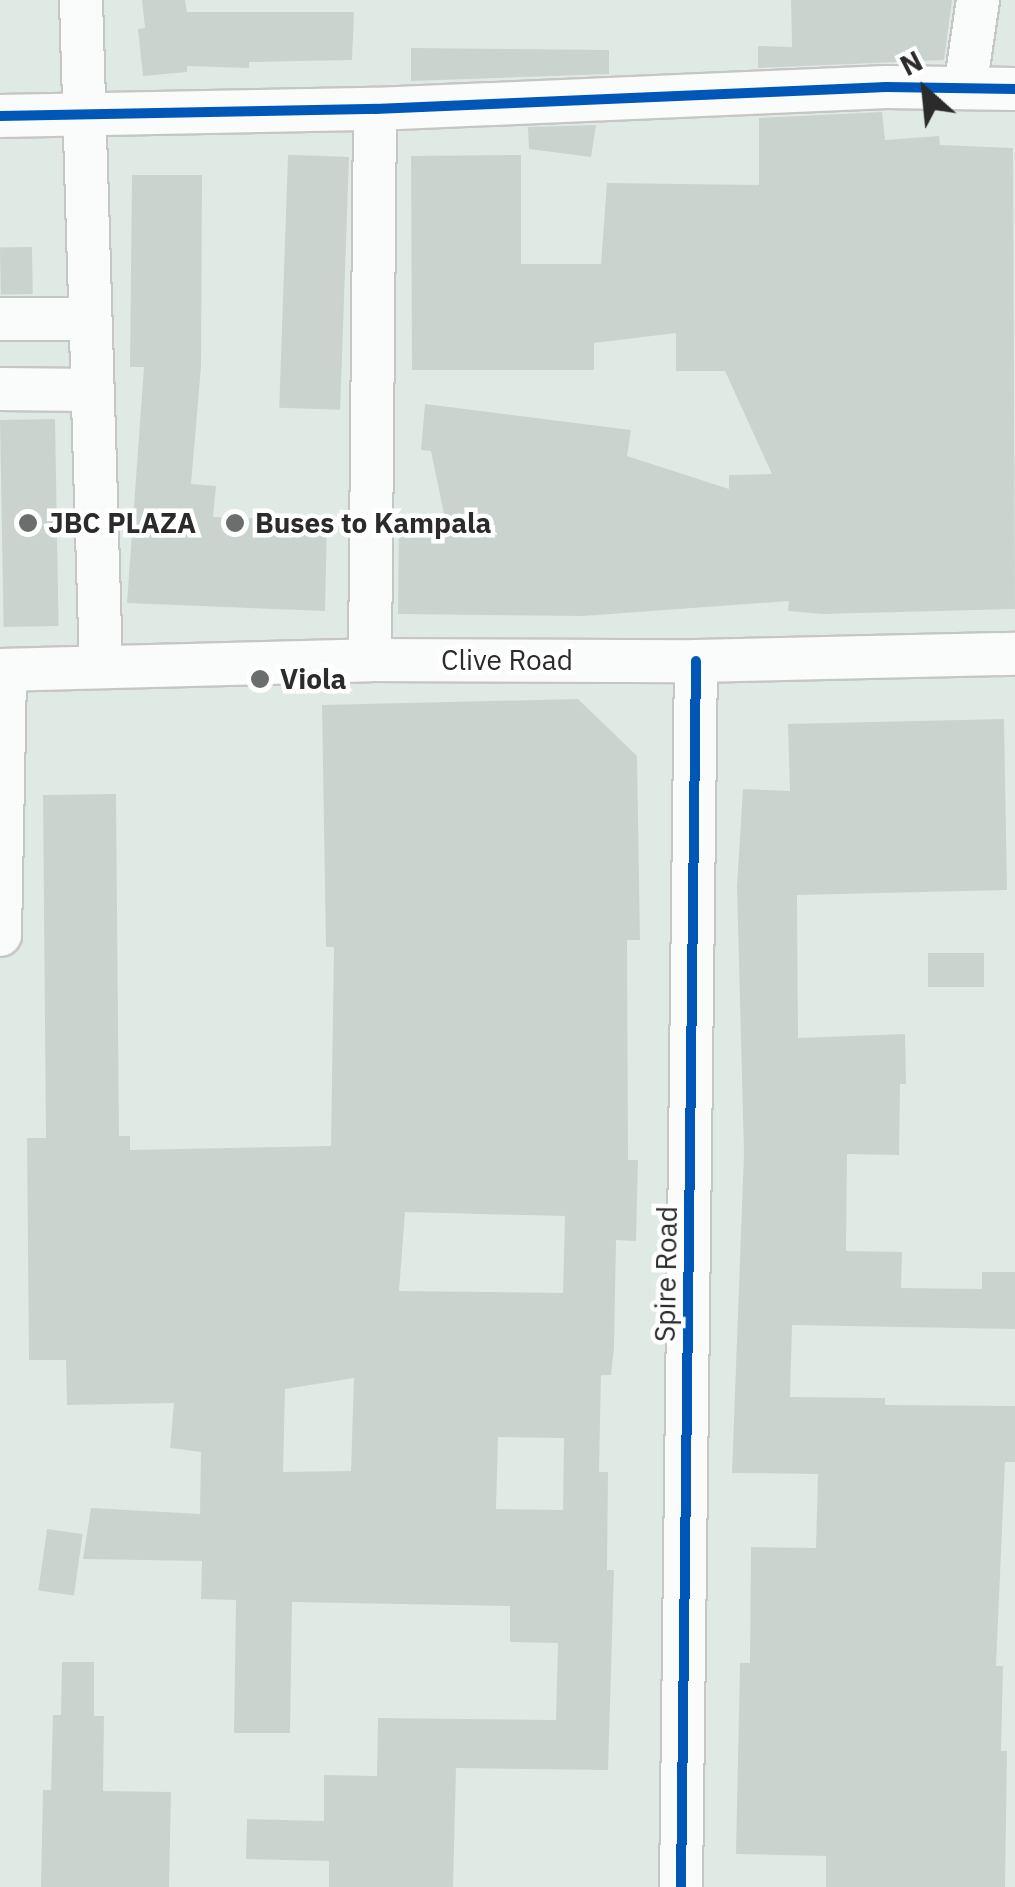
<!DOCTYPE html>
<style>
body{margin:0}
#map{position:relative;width:1015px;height:1887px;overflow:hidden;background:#e0eae5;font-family:"IBM Plex Sans",sans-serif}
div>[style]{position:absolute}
.building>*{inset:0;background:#cbd3cf;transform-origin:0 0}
.roads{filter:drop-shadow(2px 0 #c6c7c5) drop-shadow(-2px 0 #c6c7c5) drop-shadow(0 2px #c6c7c5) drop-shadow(0 -2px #c6c7c5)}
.minor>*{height:42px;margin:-21px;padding:0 21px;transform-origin:21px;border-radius:21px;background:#fafcfb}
.cycleway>*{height:10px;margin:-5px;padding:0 5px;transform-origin:5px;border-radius:5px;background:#0057b8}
.dots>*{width:28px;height:28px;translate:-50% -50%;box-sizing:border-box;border:5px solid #fff;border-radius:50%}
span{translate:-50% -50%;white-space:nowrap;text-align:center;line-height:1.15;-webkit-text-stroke:9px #fff;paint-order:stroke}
.poi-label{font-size:28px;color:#2b2b2b;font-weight:700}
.left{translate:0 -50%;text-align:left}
.street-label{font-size:28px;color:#2b2b2b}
.north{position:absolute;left:875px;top:40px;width:100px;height:100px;-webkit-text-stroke:8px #fff;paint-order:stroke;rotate:333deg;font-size:28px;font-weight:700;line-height:40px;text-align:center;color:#2b2b2b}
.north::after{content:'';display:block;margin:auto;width:35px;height:45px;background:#2b2b2b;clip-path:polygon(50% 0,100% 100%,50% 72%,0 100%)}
</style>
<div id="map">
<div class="building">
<i style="clip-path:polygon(142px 0,185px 0,187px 12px,354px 12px,352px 60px,249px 62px,249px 68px,187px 66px,187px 72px,143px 76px,138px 29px,145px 28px)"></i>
<i style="clip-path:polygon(791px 0,952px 0,944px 60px,758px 68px,758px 46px,792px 47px)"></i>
<i style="clip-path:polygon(411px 48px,609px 50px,609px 74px,411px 81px)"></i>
<i style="clip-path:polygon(882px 112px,885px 140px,939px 136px,940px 145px,1013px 148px,1015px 609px,822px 614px,788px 611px,789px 601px,583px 616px,398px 614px,399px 519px,445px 519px,431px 451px,421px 450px,425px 404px,631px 430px,627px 456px,729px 489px,729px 475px,772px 474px,725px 371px,676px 371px,676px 333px,594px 343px,594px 370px,412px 370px,411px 156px,521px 155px,521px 264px,601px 264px,607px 183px,759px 185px,759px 118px)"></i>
<i style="clip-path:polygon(596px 125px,591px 157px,529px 149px,528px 127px)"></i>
<i style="left:349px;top:157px;width:253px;height:61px;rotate:92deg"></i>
<i style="clip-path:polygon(132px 175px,202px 175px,201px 367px,191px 484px,216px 486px,213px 517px,327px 520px,325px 611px,127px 603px,144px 367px,130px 367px)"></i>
<i style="left:32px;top:247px;width:47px;height:32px;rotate:89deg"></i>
<i style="left:55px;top:419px;width:207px;height:55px;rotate:89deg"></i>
<i style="clip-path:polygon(evenodd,578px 699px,637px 756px,640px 940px,627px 940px,628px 1160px,638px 1160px,636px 1241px,616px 1240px,614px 1348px,611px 1375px,601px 1375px,599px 1472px,608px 1472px,607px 1570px,614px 1570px,608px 1770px,456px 1768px,453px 1887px,329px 1887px,329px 1861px,246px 1859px,247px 1819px,324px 1821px,324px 1775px,377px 1776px,378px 1718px,556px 1720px,558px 1643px,510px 1642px,510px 1606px,292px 1602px,290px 1733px,234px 1733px,236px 1600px,201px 1599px,202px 1561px,83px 1559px,91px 1508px,200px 1514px,201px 1452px,170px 1448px,174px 1403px,67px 1405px,66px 1360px,29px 1360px,27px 1138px,46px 1138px,43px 795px,116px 794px,119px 1136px,130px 1136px,130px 1150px,331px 1146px,334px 947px,326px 947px,322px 705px,578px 699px,405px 1212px,565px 1216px,563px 1293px,399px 1291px,405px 1212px,578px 699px,354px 1378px,351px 1471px,283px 1472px,285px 1389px,354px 1378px,578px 699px,498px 1437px,564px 1438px,563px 1510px,496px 1509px,498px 1437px)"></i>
<i style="clip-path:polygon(1004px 719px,1007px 890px,797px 895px,798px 1038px,905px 1034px,906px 1084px,900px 1084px,899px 1155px,847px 1154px,846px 1251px,902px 1252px,901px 1288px,982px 1289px,982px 1272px,1015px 1272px,1015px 1329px,792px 1325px,790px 1397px,885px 1398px,885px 1405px,1015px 1406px,1015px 1462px,1005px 1462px,996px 1666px,1003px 1666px,1001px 1751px,1007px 1751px,1005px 1887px,826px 1887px,826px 1856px,736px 1854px,740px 1663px,750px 1663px,751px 1547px,816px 1548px,818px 1474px,732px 1473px,744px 1153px,737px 887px,743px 789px,790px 791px,788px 724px)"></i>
<i style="left:984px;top:953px;width:34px;height:56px;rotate:90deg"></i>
<i style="left:47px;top:1529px;width:36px;height:62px;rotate:8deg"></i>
<i style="clip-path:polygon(62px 1662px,94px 1662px,94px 1716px,104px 1716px,103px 1791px,171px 1792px,169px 1887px,41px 1887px,43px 1790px,51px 1790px,53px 1715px,61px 1715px)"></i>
</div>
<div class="roads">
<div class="minor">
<i style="left:81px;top:0;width:667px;rotate:88.28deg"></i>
<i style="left:965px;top:88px;width:89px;rotate:-81.6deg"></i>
<i style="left:0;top:116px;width:375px;rotate:-1.1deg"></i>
<i style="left:375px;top:109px;width:512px;rotate:-2.46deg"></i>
<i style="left:887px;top:87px;width:128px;rotate:0.9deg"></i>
<i style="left:0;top:319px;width:88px"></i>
<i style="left:0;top:389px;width:90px;rotate:0.6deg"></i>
<i style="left:370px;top:660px;width:551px;rotate:-89.48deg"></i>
<i style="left:0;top:670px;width:370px;rotate:-1.5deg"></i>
<i style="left:370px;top:660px;width:326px;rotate:0.2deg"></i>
<i style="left:696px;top:661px;width:319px;rotate:-1.3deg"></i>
<i style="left:0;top:935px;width:265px;rotate:-88.9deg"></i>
<i style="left:681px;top:1887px;width:1226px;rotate:-89.3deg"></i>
</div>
</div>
<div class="cycleway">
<i style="left:0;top:116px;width:375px;rotate:-1.1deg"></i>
<i style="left:375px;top:109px;width:512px;rotate:-2.46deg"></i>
<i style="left:887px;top:87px;width:128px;rotate:0.9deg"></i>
<i style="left:681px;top:1887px;width:1226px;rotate:-89.3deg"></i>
</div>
<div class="dots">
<i style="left:28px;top:523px;background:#6a6e6c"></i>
<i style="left:235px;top:523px;background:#6a6e6c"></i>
<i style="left:260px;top:679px;background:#6a6e6c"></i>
</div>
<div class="poi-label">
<span class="left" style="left:48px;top:523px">JBC PLAZA</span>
<span class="left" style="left:255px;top:523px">Buses to Kampala</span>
<span class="left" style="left:280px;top:679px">Viola</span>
</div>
<div class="street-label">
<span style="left:507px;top:660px">Clive Road</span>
<span style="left:666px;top:1274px;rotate:-89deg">Spire Road</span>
</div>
<div class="north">N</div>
</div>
